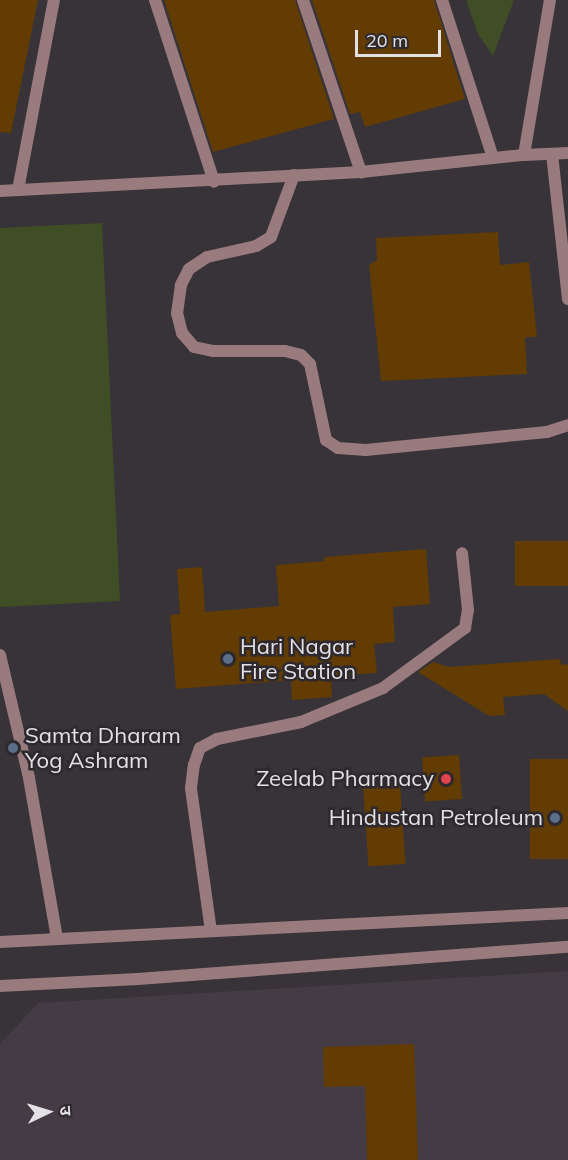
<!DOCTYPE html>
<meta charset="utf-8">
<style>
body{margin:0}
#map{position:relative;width:568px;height:1160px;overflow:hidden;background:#373338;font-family:Mulish,"Noto Sans Devanagari",sans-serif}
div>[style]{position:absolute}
.built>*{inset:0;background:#443b45}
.green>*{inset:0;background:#404e26}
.building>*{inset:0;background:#623c03;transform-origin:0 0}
.service>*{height:12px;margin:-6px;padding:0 6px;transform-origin:6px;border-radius:6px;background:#997b7d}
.minor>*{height:12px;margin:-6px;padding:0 6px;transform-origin:6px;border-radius:6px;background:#997b7d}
.tertiary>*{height:12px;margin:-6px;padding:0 6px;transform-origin:6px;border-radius:6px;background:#997b7d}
.dots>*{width:16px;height:16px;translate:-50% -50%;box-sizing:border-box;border:3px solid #2d292e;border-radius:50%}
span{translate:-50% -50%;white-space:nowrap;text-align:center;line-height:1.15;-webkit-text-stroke:5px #2d292e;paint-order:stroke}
.poi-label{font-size:22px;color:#e3e1e4}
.left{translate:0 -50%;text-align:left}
.right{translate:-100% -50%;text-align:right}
.north{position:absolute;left:18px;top:1082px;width:60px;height:60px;-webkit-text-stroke:4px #2d292e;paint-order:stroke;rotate:86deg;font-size:16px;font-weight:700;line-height:24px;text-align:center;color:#e3e1e4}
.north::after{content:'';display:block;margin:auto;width:21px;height:27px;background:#e3e1e4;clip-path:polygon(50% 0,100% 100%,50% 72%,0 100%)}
.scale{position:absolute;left:355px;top:30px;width:86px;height:27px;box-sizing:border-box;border:3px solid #e3e1e4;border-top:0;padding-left:8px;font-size:18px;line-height:21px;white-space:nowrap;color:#e3e1e4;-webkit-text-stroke:4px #2d292e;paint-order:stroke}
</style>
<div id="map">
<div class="built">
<i style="clip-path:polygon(568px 971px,568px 1160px,0 1160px,0 1044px,38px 1003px)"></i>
</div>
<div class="green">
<i style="clip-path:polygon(466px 0,514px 0,493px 56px,478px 34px)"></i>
<i style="clip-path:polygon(102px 223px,120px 601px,0 607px,0 228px)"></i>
</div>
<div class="building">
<i style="clip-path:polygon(0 0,38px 0,11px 133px,0 132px)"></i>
<i style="clip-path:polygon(164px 0,295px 0,334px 119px,213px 152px)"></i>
<i style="clip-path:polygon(312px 0,434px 0,465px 99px,365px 127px,360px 112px,350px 114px)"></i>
<i style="clip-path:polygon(498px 232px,500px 265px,529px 262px,537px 337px,525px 337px,527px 374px,381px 381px,369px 265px,377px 260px,376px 238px)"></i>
<i style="left:568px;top:541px;width:45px;height:53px;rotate:90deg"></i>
<i style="clip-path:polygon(426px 549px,430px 604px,393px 607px,395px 642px,374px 644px,377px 673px,331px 676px,332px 697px,292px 700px,291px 680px,176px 689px,170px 615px,180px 614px,177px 569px,202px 567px,205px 612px,279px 606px,276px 565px,325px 561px,324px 557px)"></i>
<i style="clip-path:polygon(560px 659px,561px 665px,568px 664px,568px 711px,544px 694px,503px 697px,505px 715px,489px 716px,418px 672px,433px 662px,449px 667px)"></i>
<i style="left:459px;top:755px;width:44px;height:37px;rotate:86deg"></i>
<i style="left:568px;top:759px;width:100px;height:38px;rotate:90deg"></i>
<i style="left:400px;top:785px;width:79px;height:37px;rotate:86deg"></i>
<i style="clip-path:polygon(414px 1044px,418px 1160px,367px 1160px,365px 1086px,324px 1087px,323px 1047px)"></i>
</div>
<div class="service">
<i style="left:552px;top:154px;width:146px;rotate:83.7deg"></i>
<i style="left:294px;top:175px;width:66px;rotate:110.4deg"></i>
<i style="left:271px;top:237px;width:17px;rotate:149deg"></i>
<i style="left:256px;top:246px;width:50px;rotate:167.3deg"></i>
<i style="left:207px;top:257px;width:22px;rotate:146deg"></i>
<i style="left:189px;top:269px;width:18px;rotate:117deg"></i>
<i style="left:181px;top:285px;width:28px;rotate:98deg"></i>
<i style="left:177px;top:313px;width:21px;rotate:76deg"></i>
<i style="left:182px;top:333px;width:18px;rotate:49deg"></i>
<i style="left:194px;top:347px;width:19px;rotate:12deg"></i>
<i style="left:213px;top:351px;width:72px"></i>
<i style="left:285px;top:351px;width:16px;rotate:14deg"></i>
<i style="left:301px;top:355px;width:13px;rotate:45deg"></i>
<i style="left:310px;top:364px;width:78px;rotate:78.1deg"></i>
<i style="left:326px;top:440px;width:14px;rotate:34deg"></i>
<i style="left:338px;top:448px;width:28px;rotate:4deg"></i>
<i style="left:366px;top:450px;width:182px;rotate:-5.7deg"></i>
<i style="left:547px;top:432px;width:22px;rotate:-18deg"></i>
<i style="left:0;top:655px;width:126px;rotate:76.7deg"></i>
<i style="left:29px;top:778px;width:163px;rotate:80.1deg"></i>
<i style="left:211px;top:931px;width:144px;rotate:-98deg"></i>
<i style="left:191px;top:788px;width:23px;rotate:-83deg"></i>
<i style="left:194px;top:765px;width:18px;rotate:-71deg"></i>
<i style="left:200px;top:748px;width:19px;rotate:-28deg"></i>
<i style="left:217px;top:739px;width:86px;rotate:-11.4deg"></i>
<i style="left:301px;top:722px;width:89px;rotate:-22.5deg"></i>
<i style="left:383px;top:688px;width:102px;rotate:-36.2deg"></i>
<i style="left:465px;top:628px;width:18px;rotate:-81deg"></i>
<i style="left:468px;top:610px;width:57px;rotate:-96deg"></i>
</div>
<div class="minor">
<i style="left:155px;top:0;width:191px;rotate:72deg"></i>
<i style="left:303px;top:0;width:182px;rotate:71.4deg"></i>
<i style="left:442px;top:0;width:166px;rotate:72.1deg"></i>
<i style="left:524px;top:155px;width:157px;rotate:-80.5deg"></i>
<i style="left:18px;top:190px;width:193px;rotate:-79.3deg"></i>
</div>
<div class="tertiary">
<i style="left:0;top:191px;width:361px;rotate:-3deg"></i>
<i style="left:361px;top:172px;width:164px;rotate:-6deg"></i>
<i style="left:524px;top:155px;width:44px;rotate:-2.6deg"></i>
<i style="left:0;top:942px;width:569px;rotate:-2.92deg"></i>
<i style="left:0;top:986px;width:138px;rotate:-2.9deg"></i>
<i style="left:138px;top:979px;width:431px;rotate:-4.3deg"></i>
</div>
<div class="dots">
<i style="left:228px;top:659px;background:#5c6f8a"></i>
<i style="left:13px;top:748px;background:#5c6f8a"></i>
<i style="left:446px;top:779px;background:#e0444e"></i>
<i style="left:555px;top:818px;background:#5c6f8a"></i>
</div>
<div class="poi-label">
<span class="left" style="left:240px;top:659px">Hari Nagar<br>Fire Station</span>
<span class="left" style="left:25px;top:748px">Samta Dharam<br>Yog Ashram</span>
<span class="right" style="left:434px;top:779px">Zeelab Pharmacy</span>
<span class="right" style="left:543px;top:818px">Hindustan Petroleum</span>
</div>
<div class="north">उ</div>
<div class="scale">20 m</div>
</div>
